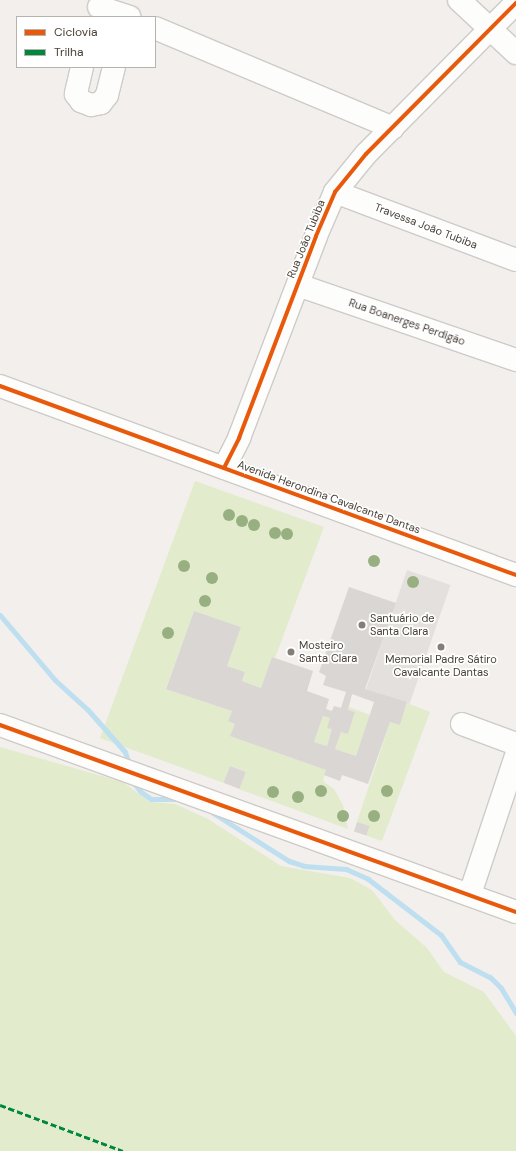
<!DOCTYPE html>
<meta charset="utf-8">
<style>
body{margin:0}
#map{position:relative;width:516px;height:1151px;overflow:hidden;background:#f2efec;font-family:"DM Sans",sans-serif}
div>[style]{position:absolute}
.green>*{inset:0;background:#e2eccc}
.parking>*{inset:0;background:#e4e0dd;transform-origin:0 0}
.stream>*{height:5px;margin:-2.5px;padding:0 2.5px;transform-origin:2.5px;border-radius:2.5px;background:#bddff0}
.building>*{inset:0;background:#dad6d3;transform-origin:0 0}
.roads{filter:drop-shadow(1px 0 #cecbc8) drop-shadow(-1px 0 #cecbc8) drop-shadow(0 1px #cecbc8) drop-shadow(0 -1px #cecbc8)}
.minor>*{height:22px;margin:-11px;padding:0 11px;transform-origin:11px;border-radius:11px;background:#fdfdfc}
.quiet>*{height:3px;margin-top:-1.5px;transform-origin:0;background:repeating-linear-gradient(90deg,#00873e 0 6px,transparent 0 9px)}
.cycleway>*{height:4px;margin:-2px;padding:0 2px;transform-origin:2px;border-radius:2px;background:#e8590c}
.trees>*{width:12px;height:12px;margin:-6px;border-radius:50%;background:#98b081}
.dots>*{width:11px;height:11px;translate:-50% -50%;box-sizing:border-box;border:2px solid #fff;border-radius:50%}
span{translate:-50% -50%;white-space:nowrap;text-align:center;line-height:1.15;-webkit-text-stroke:3.5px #fff;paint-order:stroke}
.street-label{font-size:11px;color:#494137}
.poi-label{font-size:11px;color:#494137}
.left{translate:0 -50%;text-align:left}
.legend{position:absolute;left:16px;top:16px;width:140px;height:52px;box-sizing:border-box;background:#fff;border:1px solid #b6b3af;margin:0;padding:5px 7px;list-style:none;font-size:12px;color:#494137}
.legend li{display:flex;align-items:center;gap:8px;height:20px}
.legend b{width:20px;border:1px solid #b6b3af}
</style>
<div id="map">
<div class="green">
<i style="clip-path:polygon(195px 481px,324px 527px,275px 658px,272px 657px,261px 688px,242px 681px,245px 672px,227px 666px,241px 627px,194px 611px,166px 688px,232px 711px,228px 721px,235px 724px,231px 736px,326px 770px,323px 781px,334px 789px,343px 805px,348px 829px,239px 789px,246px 772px,231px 766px,224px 783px,100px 738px)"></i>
<i style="clip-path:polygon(407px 703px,430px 712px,382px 841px,365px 835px,368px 826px,357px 822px,390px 722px,400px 725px)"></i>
<i style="clip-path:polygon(349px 707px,370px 715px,356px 756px,335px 749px,341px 732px,348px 734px,355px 713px,348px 710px)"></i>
<i style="clip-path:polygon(323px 716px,330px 718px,332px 729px,327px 746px,314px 742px)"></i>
<i style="clip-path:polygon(0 747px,123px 782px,150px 802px,175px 804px,208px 819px,281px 866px,350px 878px,372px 890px,395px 920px,427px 948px,444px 972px,484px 992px,516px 1036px,516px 1151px,0 1151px)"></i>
</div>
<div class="parking">
<i style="left:407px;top:570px;width:46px;height:126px;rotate:19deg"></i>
</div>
<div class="stream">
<i style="left:0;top:615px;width:85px;rotate:49.8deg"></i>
<i style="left:55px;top:680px;width:45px;rotate:42.3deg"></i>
<i style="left:88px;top:710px;width:56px;rotate:48.6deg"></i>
<i style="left:125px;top:752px;width:13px;rotate:72deg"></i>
<i style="left:132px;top:781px;width:14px;rotate:51deg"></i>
<i style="left:141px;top:792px;width:12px;rotate:35deg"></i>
<i style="left:151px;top:799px;width:25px"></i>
<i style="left:213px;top:813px;width:90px;rotate:32.3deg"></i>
<i style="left:289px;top:861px;width:16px;rotate:18deg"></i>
<i style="left:304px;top:866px;width:42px;rotate:4.1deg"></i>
<i style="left:346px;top:869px;width:24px;rotate:24deg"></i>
<i style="left:368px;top:879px;width:92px;rotate:37.5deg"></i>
<i style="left:441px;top:935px;width:33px;rotate:55deg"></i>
<i style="left:460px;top:962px;width:34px;rotate:27deg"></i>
<i style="left:490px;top:977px;width:16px;rotate:45deg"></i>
<i style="left:501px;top:988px;width:29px;rotate:59deg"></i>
</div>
<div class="building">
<i style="clip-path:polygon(evenodd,349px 587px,396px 603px,365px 689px,407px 702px,400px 725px,390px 722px,368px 784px,342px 775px,340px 781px,324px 775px,326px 770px,230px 736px,235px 724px,228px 721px,232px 711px,166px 689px,194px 611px,241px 627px,227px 666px,245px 672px,242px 681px,261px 688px,272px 657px,313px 671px,307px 691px,329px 699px,326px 709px,332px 711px,334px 706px,341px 708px,346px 692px,323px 685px,326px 676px,319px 672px,349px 587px,352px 694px,374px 702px,356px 756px,335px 749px,341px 732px,348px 734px,355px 712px,348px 710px,352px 694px,349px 587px,323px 716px,330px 718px,327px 728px,332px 729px,327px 746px,314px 742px,323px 716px)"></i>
<i style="left:230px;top:766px;width:17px;height:18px;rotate:21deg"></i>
<i style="left:357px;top:822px;width:13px;height:10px;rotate:18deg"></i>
</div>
<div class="roads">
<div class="minor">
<i style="left:459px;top:0;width:78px;rotate:42.9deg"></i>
<i style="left:99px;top:7px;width:32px;rotate:18deg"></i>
<i style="left:155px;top:28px;width:258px;rotate:22.8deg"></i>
<i style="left:82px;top:67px;width:28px;rotate:103deg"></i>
<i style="left:76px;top:94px;width:9px;rotate:54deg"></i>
<i style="left:81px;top:101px;width:11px;rotate:22deg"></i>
<i style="left:91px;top:105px;width:10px;rotate:-11deg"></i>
<i style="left:101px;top:103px;width:10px;rotate:-53deg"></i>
<i style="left:107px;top:95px;width:29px;rotate:-76deg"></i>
<i style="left:335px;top:192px;width:193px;rotate:20.6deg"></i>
<i style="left:298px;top:285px;width:231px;rotate:19deg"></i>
<i style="left:0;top:386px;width:550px;rotate:20.12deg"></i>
<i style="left:224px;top:468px;width:34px;rotate:-63deg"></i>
<i style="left:239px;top:438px;width:216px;rotate:-69.1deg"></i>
<i style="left:316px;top:236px;width:48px;rotate:-66.6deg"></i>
<i style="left:335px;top:192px;width:49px;rotate:-50.8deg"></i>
<i style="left:366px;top:154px;width:213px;rotate:-45.2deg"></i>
<i style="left:462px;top:724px;width:58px;rotate:20.3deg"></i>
<i style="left:0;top:725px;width:549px;rotate:19.92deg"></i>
<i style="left:470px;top:894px;width:145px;rotate:-71.6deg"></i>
</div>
</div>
<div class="quiet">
<i style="left:0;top:1105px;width:131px;rotate:20.5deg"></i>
</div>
<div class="cycleway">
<i style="left:0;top:386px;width:550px;rotate:20.12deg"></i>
<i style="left:224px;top:468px;width:34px;rotate:-63deg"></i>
<i style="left:239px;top:438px;width:216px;rotate:-69.1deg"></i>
<i style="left:316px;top:236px;width:48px;rotate:-66.6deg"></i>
<i style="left:335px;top:192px;width:49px;rotate:-50.8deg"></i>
<i style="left:366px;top:154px;width:213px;rotate:-45.2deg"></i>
<i style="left:0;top:725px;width:549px;rotate:19.92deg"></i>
</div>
<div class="trees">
<i style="left:229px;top:515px"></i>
<i style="left:242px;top:521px"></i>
<i style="left:254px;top:525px"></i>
<i style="left:275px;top:533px"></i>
<i style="left:287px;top:534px"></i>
<i style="left:374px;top:561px"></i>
<i style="left:184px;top:566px"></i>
<i style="left:212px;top:578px"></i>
<i style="left:413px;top:582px"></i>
<i style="left:205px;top:601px"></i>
<i style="left:168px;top:633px"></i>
<i style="left:321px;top:791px"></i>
<i style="left:387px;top:791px"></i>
<i style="left:273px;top:792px"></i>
<i style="left:298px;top:797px"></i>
<i style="left:343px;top:816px"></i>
<i style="left:374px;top:816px"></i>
</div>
<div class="dots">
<i style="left:362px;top:625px;background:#847e76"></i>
<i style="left:441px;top:647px;background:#847e76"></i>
<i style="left:291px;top:652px;background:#847e76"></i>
</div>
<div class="street-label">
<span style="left:426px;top:226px;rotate:21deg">Travessa João Tubiba</span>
<span style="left:306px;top:239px;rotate:-68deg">Rua João Tubiba</span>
<span style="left:407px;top:322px;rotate:19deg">Rua Boanerges Perdigão</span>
<span style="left:329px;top:497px;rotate:20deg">Avenida Herondina Cavalcante Dantas</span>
</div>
<div class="poi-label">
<span class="left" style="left:370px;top:625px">Santuário de<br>Santa Clara</span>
<span class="left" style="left:299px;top:652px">Mosteiro<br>Santa Clara</span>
<span style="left:441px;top:666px">Memorial Padre Sátiro<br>Cavalcante Dantas</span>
</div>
<ul class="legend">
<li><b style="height:5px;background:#e8590c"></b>Ciclovia</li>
<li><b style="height:5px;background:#00873e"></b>Trilha</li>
</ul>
</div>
